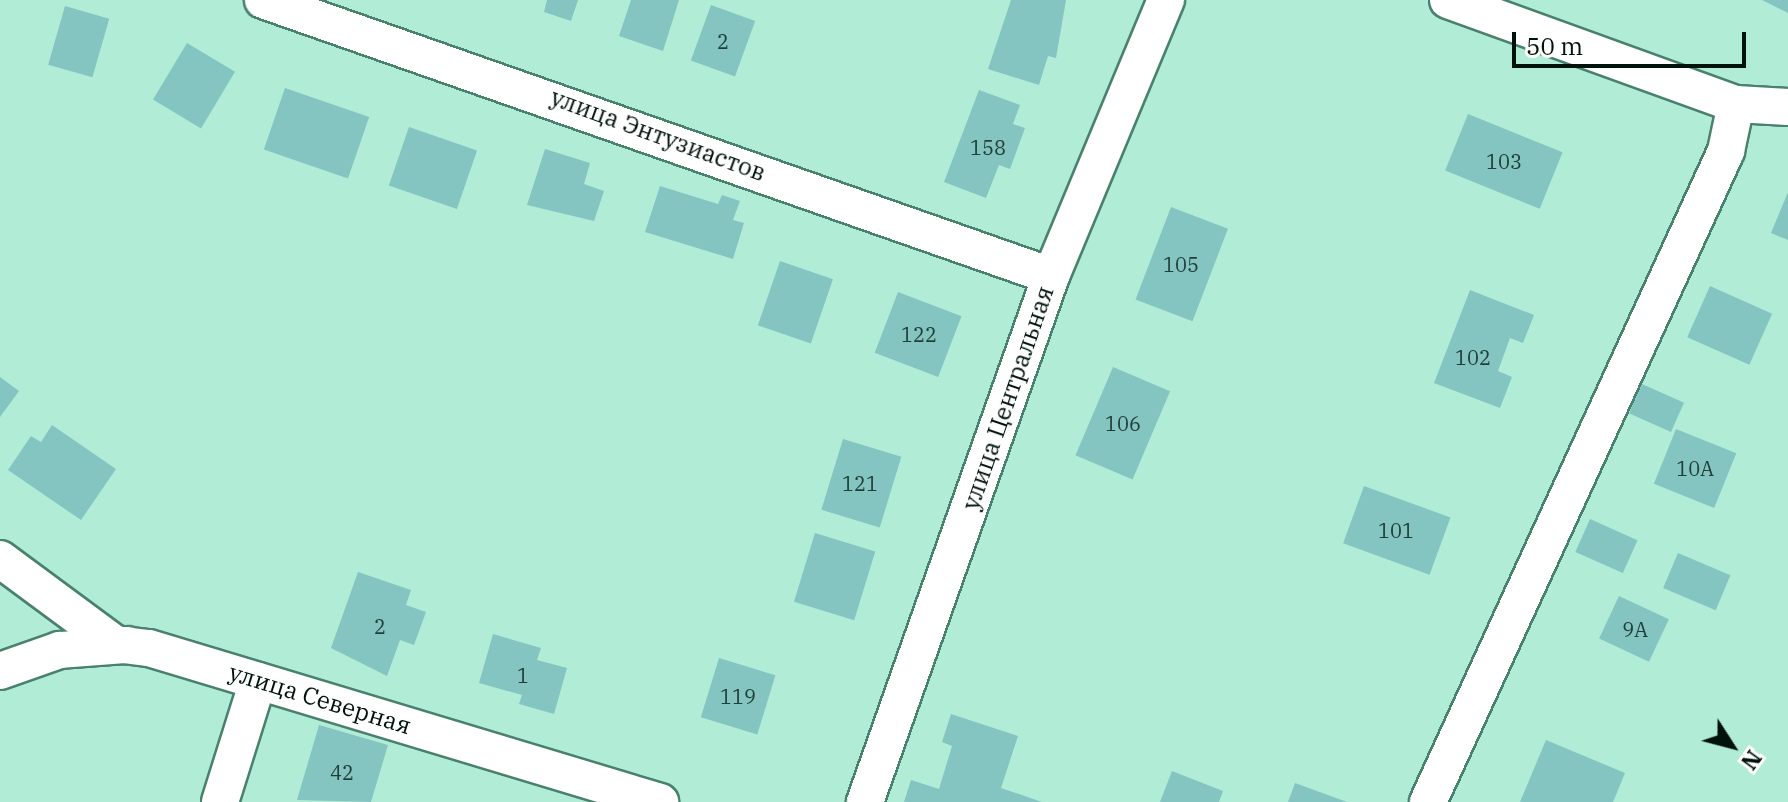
<!DOCTYPE html>
<meta charset="utf-8">
<style>
body{margin:0}
#map{position:relative;width:1788px;height:802px;overflow:hidden;background:#b1ecd7;font-family:"IBM Plex Serif",serif}
div>[style]{position:absolute}
.building>*{inset:0;background:#84c5c1;transform-origin:0 0}
.roads{filter:drop-shadow(2px 0 #49816f) drop-shadow(-2px 0 #49816f) drop-shadow(0 2px #49816f) drop-shadow(0 -2px #49816f)}
.street>*{height:36px;margin:-18px;padding:0 18px;transform-origin:18px;border-radius:18px;background:#fff}
span{translate:-50% -50%;white-space:nowrap;text-align:center;line-height:1.15;-webkit-text-stroke:6px #fefefe;paint-order:stroke}
.number-label{font-size:20px;color:#213f39}
.number-label span{-webkit-text-stroke-width:0}
.street-label{font-size:24px;color:#00120c}
.north{position:absolute;left:1692px;top:706px;width:80px;height:80px;-webkit-text-stroke:6px #fefefe;paint-order:stroke;rotate:126deg;font-size:22px;font-weight:700;line-height:32px;text-align:center;color:#00120c}
.north::after{content:'';display:block;margin:auto;width:28px;height:36px;background:#00120c;clip-path:polygon(50% 0,100% 100%,50% 72%,0 100%)}
.scale{position:absolute;left:1512px;top:32px;width:234px;height:36px;box-sizing:border-box;border:4px solid #00120c;border-top:0;padding-left:10px;font-size:24px;line-height:28px;white-space:nowrap;color:#00120c;-webkit-text-stroke:6px #fefefe;paint-order:stroke}
</style>
<div id="map">
<div class="building">
<i style="clip-path:polygon(547px 0,578px 0,571px 21px,544px 12px)"></i>
<i style="clip-path:polygon(631px 0,679px 0,663px 51px,619px 36px)"></i>
<i style="clip-path:polygon(1011px 0,1066px 0,1056px 58px,1048px 56px,1039px 85px,988px 69px)"></i>
<i style="clip-path:polygon(1762px 0,1788px 0,1788px 13px)"></i>
<i style="left:711px;top:5px;width:47px;height:59px;rotate:20deg"></i>
<i style="left:65px;top:6px;width:46px;height:61px;rotate:16deg"></i>
<i style="left:187px;top:43px;width:56px;height:66px;rotate:31deg"></i>
<i style="left:285px;top:88px;width:89px;height:65px;rotate:19deg"></i>
<i style="clip-path:polygon(979px 90px,1020px 105px,1013px 124px,1025px 128px,1010px 169px,999px 165px,986px 198px,944px 182px)"></i>
<i style="left:1468px;top:114px;width:102px;height:61px;rotate:22deg"></i>
<i style="left:409px;top:127px;width:72px;height:62px;rotate:19deg"></i>
<i style="clip-path:polygon(545px 149px,590px 163px,584px 184px,604px 191px,594px 221px,527px 205px)"></i>
<i style="clip-path:polygon(660px 186px,718px 204px,722px 195px,740px 201px,733px 220px,744px 223px,733px 259px,645px 232px)"></i>
<i style="clip-path:polygon(1788px 192px,1788px 240px,1771px 233px)"></i>
<i style="left:1171px;top:207px;width:61px;height:99px;rotate:21deg"></i>
<i style="left:780px;top:261px;width:56px;height:68px;rotate:19deg"></i>
<i style="left:1710px;top:286px;width:68px;height:56px;rotate:24deg"></i>
<i style="clip-path:polygon(1470px 290px,1534px 315px,1523px 343px,1510px 338px,1498px 371px,1512px 377px,1500px 408px,1434px 383px)"></i>
<i style="left:898px;top:292px;width:68px;height:65px;rotate:21deg"></i>
<i style="left:1113px;top:367px;width:62px;height:96px;rotate:23deg"></i>
<i style="clip-path:polygon(0 377px,19px 391px,0 417px)"></i>
<i style="left:1642px;top:384px;width:46px;height:32px;rotate:24deg"></i>
<i style="clip-path:polygon(52px 425px,116px 469px,81px 520px,8px 470px,31px 436px,41px 442px)"></i>
<i style="left:1676px;top:429px;width:65px;height:59px;rotate:22deg"></i>
<i style="left:843px;top:439px;width:61px;height:74px;rotate:17deg"></i>
<i style="left:1364px;top:486px;width:92px;height:61px;rotate:20deg"></i>
<i style="left:1590px;top:519px;width:52px;height:36px;rotate:24deg"></i>
<i style="left:815px;top:533px;width:63px;height:72px;rotate:17deg"></i>
<i style="left:1678px;top:553px;width:57px;height:38px;rotate:23deg"></i>
<i style="clip-path:polygon(358px 572px,411px 590px,406px 605px,426px 612px,414px 645px,400px 640px,387px 676px,331px 648px)"></i>
<i style="left:1619px;top:596px;width:55px;height:47px;rotate:25deg"></i>
<i style="clip-path:polygon(493px 634px,541px 648px,537px 660px,567px 668px,554px 714px,519px 704px,522px 695px,479px 683px)"></i>
<i style="left:719px;top:658px;width:59px;height:62px;rotate:17deg"></i>
<i style="clip-path:polygon(951px 714px,1018px 736px,1001px 788px,1042px 802px,904px 802px,911px 780px,939px 789px,952px 746px,942px 742px)"></i>
<i style="clip-path:polygon(319px 725px,388px 745px,371px 802px,297px 800px)"></i>
<i style="clip-path:polygon(1546px 740px,1625px 773px,1613px 802px,1520px 802px)"></i>
<i style="clip-path:polygon(1172px 771px,1223px 791px,1219px 802px,1160px 802px)"></i>
<i style="clip-path:polygon(1295px 783px,1347px 802px,1288px 802px)"></i>
</div>
<div class="roads">
<div class="street">
<i style="left:263px;top:0;width:835px;rotate:19.3deg"></i>
<i style="left:1448px;top:0;width:306px;rotate:19.9deg"></i>
<i style="left:1736px;top:104px;width:52px;rotate:3.3deg"></i>
<i style="left:0;top:559px;width:143px;rotate:36.5deg"></i>
<i style="left:115px;top:644px;width:34px;rotate:7deg"></i>
<i style="left:149px;top:648px;width:534px;rotate:16.77deg"></i>
<i style="left:0;top:671px;width:64px;rotate:-19.3deg"></i>
<i style="left:60px;top:650px;width:67px;rotate:-4.3deg"></i>
<i style="left:220px;top:802px;width:127px;rotate:-72.6deg"></i>
<i style="left:865px;top:802px;width:558px;rotate:-70.53deg"></i>
<i style="left:1051px;top:276px;width:299px;rotate:-67.4deg"></i>
<i style="left:1428px;top:802px;width:716px;rotate:-65.4deg"></i>
<i style="left:1726px;top:151px;width:48px;rotate:-78deg"></i>
</div>
</div>
<div class="number-label">
<span style="left:723px;top:41px">2</span>
<span style="left:988px;top:147px">158</span>
<span style="left:1504px;top:161px">103</span>
<span style="left:1181px;top:264px">105</span>
<span style="left:919px;top:334px">122</span>
<span style="left:1473px;top:357px">102</span>
<span style="left:1123px;top:423px">106</span>
<span style="left:1695px;top:468px">10А</span>
<span style="left:860px;top:483px">121</span>
<span style="left:1396px;top:530px">101</span>
<span style="left:380px;top:626px">2</span>
<span style="left:1635px;top:629px">9А</span>
<span style="left:523px;top:675px">1</span>
<span style="left:738px;top:696px">119</span>
<span style="left:342px;top:772px">42</span>
</div>
<div class="street-label">
<span style="left:658px;top:135px;rotate:20deg">улица Энтузиастов</span>
<span style="left:1008px;top:398px;rotate:-71deg">улица Центральная</span>
<span style="left:320px;top:699px;rotate:17deg">улица Северная</span>
</div>
<div class="north">N</div>
<div class="scale">50 m</div>
</div>
